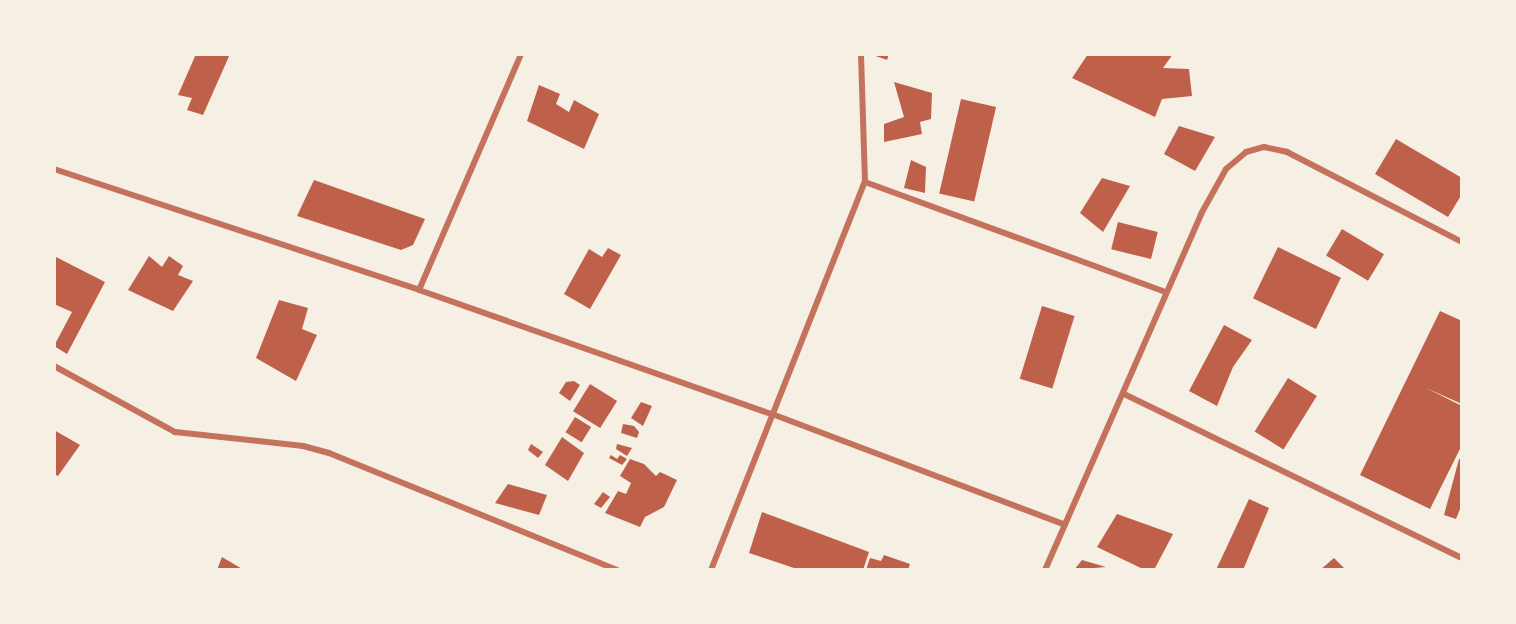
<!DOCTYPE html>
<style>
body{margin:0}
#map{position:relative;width:1516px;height:624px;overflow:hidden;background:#f6efe4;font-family:Bitter,serif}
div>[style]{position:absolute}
.building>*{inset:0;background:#bf614a;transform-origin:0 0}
.minor>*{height:6px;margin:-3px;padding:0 3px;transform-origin:3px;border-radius:3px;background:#c5725c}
span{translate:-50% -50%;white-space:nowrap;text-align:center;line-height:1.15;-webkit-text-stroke:5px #f6efe4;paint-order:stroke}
.frame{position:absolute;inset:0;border:56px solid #f6efe4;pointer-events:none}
</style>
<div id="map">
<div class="building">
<i style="clip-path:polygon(196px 54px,230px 54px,203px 115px,187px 110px,192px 98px,178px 95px)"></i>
<i style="clip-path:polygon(870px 54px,889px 54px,887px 60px)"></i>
<i style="clip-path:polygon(1088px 54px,1173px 54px,1163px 68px,1189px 69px,1192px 96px,1162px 99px,1155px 117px,1072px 78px)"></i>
<i style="clip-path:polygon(894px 82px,932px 93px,931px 119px,920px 122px,922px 134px,884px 142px,884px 124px,904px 117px)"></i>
<i style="clip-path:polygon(539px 85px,560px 94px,556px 104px,569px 112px,574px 100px,599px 114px,584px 149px,527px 121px)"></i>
<i style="left:961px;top:99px;width:36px;height:97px;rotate:13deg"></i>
<i style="clip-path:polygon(1179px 126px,1215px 137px,1195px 171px,1164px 154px)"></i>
<i style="clip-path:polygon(1396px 139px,1462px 178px,1462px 194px,1448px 217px,1375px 174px)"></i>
<i style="clip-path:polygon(911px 160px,926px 167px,925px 193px,904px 188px)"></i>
<i style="clip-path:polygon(1102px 178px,1130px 186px,1103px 232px,1080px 213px)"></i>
<i style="clip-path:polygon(314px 180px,425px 219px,413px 245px,401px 250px,297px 216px)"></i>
<i style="left:1118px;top:222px;width:41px;height:28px;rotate:14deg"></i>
<i style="left:1342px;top:229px;width:49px;height:31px;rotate:31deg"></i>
<i style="left:1278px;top:247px;width:70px;height:57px;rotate:26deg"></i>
<i style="clip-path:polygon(608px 248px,621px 255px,590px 309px,564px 294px,589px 249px,602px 257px)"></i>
<i style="clip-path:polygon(149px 256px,162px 267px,169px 256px,183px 266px,178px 275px,193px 281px,173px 311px,128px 290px)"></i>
<i style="clip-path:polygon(56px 257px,105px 282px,67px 354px,54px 346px,72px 312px,54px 304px)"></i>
<i style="clip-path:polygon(279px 300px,308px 308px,302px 329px,317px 335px,296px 381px,256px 358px)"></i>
<i style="left:1042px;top:306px;width:34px;height:76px;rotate:17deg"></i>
<i style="clip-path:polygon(1440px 311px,1462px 321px,1462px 404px,1426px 388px,1462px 406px,1462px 445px,1430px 509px,1360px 475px)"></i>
<i style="clip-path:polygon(1224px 325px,1252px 340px,1233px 367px,1217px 406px,1189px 391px)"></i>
<i style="left:1288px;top:378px;width:34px;height:63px;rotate:32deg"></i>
<i style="clip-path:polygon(574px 381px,580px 385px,570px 401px,559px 393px,566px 382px)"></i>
<i style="left:590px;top:384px;width:32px;height:32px;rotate:32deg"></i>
<i style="clip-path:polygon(641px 402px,652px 406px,643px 426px,631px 418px)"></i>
<i style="left:575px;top:417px;width:19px;height:18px;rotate:32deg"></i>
<i style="clip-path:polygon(623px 424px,634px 426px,639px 432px,637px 438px,621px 433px)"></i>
<i style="clip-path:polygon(54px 430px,80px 445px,58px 476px,54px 474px)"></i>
<i style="clip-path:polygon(562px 437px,584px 453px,568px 481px,545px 465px)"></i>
<i style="clip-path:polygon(531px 444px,543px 452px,538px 458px,528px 450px)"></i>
<i style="clip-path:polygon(617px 444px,632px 448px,627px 456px,616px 449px)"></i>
<i style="clip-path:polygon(611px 455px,617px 459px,620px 455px,627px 459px,622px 465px,609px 458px)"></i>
<i style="clip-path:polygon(630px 459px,644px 464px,656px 476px,660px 472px,677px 480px,664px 507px,645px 517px,640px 527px,605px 513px,618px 491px,626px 494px,631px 483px,620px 476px)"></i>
<i style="clip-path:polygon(1459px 459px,1462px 459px,1462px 504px,1456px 519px,1444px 515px)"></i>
<i style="clip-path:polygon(508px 484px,547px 495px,539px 515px,495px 503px)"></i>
<i style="clip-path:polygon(603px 492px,610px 497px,601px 508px,594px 504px)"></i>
<i style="clip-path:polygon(1249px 499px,1269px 508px,1243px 570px,1216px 570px)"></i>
<i style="clip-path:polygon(762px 512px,869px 552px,863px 570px,800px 570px,749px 553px)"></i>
<i style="clip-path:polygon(1117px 514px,1173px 534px,1154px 570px,1145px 570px,1097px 547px)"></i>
<i style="clip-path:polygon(884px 555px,910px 564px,908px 570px,866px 570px,870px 558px,881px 561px)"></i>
<i style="clip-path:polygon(222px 557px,244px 570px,217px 570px)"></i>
<i style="clip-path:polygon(1334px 558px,1346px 570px,1320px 570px)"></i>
<i style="clip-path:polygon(1082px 560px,1106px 567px,1074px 570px)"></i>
</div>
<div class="minor">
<i style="left:54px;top:169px;width:385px;rotate:18.3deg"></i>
<i style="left:419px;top:290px;width:374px;rotate:19.4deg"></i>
<i style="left:772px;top:414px;width:313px;rotate:20.7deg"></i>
<i style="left:865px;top:182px;width:320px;rotate:20.1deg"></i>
<i style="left:419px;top:290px;width:257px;rotate:-66.6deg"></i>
<i style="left:54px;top:366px;width:138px;rotate:28.6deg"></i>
<i style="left:175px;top:432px;width:129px;rotate:6.2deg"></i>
<i style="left:303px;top:446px;width:27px;rotate:15deg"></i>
<i style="left:329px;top:453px;width:311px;rotate:22.1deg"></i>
<i style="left:1124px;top:394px;width:376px;rotate:25.9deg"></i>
<i style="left:711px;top:570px;width:417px;rotate:-68.4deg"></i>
<i style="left:865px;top:182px;width:128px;rotate:-91.8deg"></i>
<i style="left:1045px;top:570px;width:389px;rotate:-66.3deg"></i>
<i style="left:1201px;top:214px;width:51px;rotate:-60.9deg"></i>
<i style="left:1226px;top:169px;width:26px;rotate:-40deg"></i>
<i style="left:1246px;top:152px;width:19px;rotate:-16deg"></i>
<i style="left:1264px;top:147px;width:24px;rotate:12deg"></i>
<i style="left:1287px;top:152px;width:197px;rotate:27.2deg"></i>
</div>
<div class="frame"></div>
</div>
